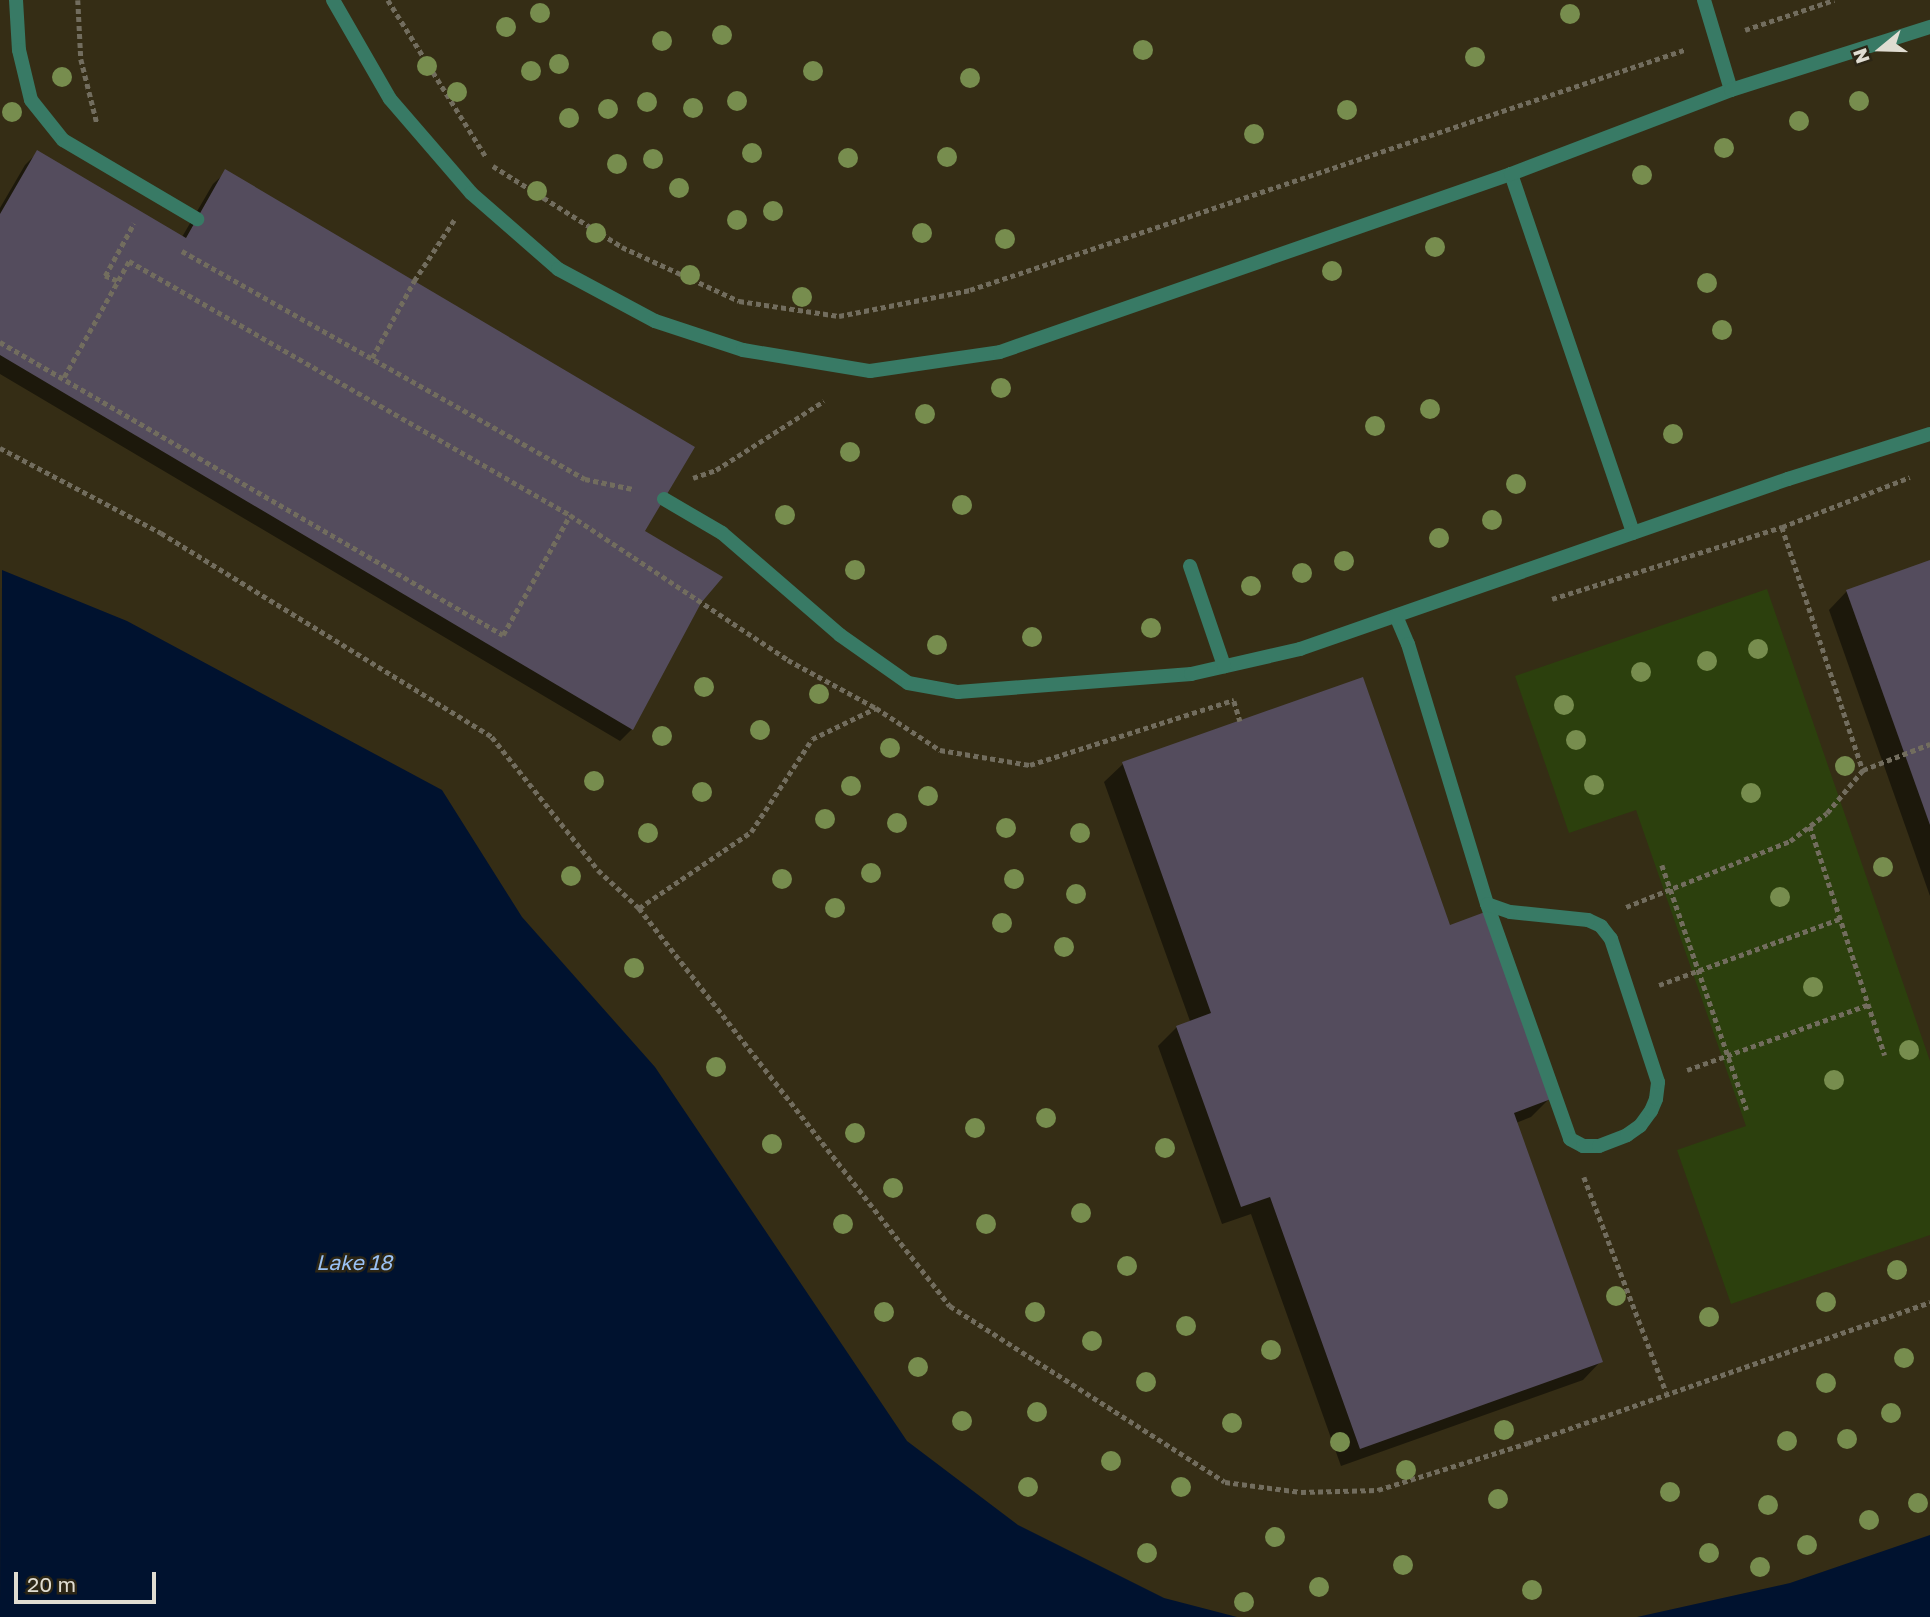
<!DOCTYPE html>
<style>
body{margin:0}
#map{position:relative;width:1930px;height:1617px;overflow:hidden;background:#2c2615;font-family:"Golos Text",sans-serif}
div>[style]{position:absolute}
.built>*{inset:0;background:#352d15;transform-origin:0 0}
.green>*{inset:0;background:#2c400d}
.water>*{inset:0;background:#00122f}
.shadow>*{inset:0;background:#0007}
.building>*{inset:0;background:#544c5d}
.path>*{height:4.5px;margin-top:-2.25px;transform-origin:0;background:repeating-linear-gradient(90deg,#726d5e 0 5px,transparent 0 8.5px)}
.service>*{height:14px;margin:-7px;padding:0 7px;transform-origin:7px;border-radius:7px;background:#387a65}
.minor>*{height:14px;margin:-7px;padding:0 7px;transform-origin:7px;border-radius:7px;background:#387a65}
.trees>*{width:20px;height:20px;margin:-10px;border-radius:50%;background:#778d4e}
span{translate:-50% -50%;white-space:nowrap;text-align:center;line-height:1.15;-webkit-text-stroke:5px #2c2615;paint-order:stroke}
.water-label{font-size:21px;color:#9ac1f3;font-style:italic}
.north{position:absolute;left:1846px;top:14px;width:70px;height:70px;-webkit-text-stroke:5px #2c2615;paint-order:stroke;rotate:251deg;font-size:19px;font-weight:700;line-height:28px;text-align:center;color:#e0ddd2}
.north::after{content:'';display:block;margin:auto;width:24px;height:32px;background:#e0ddd2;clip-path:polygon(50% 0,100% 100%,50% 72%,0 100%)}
.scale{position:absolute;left:14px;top:1572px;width:142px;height:32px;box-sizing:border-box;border:4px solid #e0ddd2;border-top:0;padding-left:9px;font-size:21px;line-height:24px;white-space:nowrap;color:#e0ddd2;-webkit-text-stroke:5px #2c2615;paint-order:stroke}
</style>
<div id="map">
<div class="built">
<i style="left:0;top:0;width:1930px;height:1617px"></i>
</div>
<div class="green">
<i style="clip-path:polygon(1767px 589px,1930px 1061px,1930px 1235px,1731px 1304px,1677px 1150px,1746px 1126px,1636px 810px,1569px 833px,1515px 676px)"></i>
</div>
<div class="water">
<i style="clip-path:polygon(2px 570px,127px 621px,442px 790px,522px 917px,655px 1067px,907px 1441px,1018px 1525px,1164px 1598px,1237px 1617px,0 1617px)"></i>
<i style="clip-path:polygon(1930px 1535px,1930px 1617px,1637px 1617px,1790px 1583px)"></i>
</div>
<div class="shadow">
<i style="clip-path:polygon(37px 153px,182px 237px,213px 184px,226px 172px,643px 532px,699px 602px,632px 729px,620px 741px,0 374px,0 208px,25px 165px)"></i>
<i style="clip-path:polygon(1930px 562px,1930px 896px,1829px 610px,1847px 591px)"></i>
<i style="clip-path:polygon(1123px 764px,1449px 927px,1549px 1099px,1531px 1117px,1516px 1123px,1601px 1361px,1583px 1380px,1341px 1466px,1251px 1214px,1222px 1224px,1158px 1046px,1177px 1027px,1190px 1021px,1104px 782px)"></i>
</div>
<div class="building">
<i style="clip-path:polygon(37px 150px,186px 238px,225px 169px,695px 447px,645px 531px,723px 577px,701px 603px,633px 730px,0 355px,0 214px)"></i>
<i style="clip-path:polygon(1930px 560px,1930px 825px,1846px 590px)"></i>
<i style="clip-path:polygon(1363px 677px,1450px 925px,1485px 912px,1551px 1099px,1514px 1113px,1603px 1362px,1360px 1449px,1270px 1197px,1241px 1207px,1176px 1026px,1211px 1013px,1122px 762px)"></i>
</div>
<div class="path">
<i style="left:78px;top:0;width:59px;rotate:87.1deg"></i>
<i style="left:81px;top:59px;width:66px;rotate:76deg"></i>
<i style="left:388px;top:0;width:185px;rotate:58deg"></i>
<i style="left:1745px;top:30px;width:94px;rotate:-18.6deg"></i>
<i style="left:493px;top:166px;width:152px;rotate:32.1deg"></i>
<i style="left:622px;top:247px;width:129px;rotate:24.8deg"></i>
<i style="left:739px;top:301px;width:101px;rotate:8.5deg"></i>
<i style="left:839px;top:316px;width:134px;rotate:-11.2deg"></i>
<i style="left:970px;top:290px;width:756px;rotate:-18.58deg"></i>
<i style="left:182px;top:251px;width:463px;rotate:29.5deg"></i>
<i style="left:585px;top:479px;width:49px;rotate:11.8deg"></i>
<i style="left:117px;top:281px;width:13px;rotate:-157deg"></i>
<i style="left:105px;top:276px;width:60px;rotate:-61.3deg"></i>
<i style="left:0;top:342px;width:582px;rotate:30.22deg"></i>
<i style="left:503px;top:635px;width:137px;rotate:-60.8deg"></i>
<i style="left:372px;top:358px;width:88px;rotate:-61.4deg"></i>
<i style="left:414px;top:281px;width:73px;rotate:-56.7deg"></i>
<i style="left:64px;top:377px;width:133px;rotate:-60.7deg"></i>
<i style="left:129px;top:261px;width:509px;rotate:29.94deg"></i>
<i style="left:570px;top:515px;width:262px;rotate:33.6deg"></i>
<i style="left:788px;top:660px;width:100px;rotate:28.6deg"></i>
<i style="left:876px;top:708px;width:77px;rotate:33.3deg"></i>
<i style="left:940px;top:750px;width:91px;rotate:9.5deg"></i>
<i style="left:1030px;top:765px;width:214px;rotate:-17.7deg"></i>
<i style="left:0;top:448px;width:182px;rotate:27.8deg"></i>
<i style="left:161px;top:533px;width:389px;rotate:31.6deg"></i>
<i style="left:492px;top:737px;width:170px;rotate:51.4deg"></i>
<i style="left:598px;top:870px;width:56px;rotate:42.8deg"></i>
<i style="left:639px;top:908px;width:505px;rotate:52deg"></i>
<i style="left:950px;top:1306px;width:326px;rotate:32.6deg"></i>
<i style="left:1225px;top:1482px;width:77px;rotate:7.5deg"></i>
<i style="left:1301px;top:1492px;width:77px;rotate:-1.5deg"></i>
<i style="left:1378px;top:1490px;width:157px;rotate:-17.4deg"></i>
<i style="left:1528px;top:1443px;width:426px;rotate:-19.3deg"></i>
<i style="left:693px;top:478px;width:24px;rotate:-19deg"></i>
<i style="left:716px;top:470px;width:128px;rotate:-32.6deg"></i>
<i style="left:1782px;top:527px;width:137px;rotate:-21.3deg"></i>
<i style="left:1552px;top:599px;width:241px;rotate:-17.4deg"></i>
<i style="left:1782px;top:527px;width:256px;rotate:71.6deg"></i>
<i style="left:1863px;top:770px;width:72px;rotate:-21.2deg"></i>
<i style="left:1234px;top:701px;width:21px;rotate:73deg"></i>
<i style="left:1810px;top:826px;width:241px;rotate:71.9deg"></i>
<i style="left:1662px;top:865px;width:259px;rotate:70.9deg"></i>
<i style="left:1626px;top:907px;width:177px;rotate:-21.9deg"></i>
<i style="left:1790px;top:841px;width:46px;rotate:-37.1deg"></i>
<i style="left:1827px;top:813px;width:56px;rotate:-50.1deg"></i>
<i style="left:639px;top:908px;width:135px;rotate:-34.2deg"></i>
<i style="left:751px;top:832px;width:111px;rotate:-56.7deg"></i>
<i style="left:812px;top:739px;width:71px;rotate:-25.8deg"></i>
<i style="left:1659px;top:985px;width:192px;rotate:-20.1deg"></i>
<i style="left:1687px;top:1070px;width:192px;rotate:-19.8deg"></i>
<i style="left:1584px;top:1177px;width:230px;rotate:69.1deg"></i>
</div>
<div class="service">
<i style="left:16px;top:0;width:50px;rotate:86.6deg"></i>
<i style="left:19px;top:50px;width:51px;rotate:76.5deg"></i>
<i style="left:31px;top:100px;width:51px;rotate:51.3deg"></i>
<i style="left:63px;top:140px;width:156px;rotate:30.5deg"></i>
<i style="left:1704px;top:0;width:94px;rotate:73.3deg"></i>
<i style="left:1511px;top:174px;width:379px;rotate:71.2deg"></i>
<i style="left:664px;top:499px;width:67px;rotate:30.4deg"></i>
<i style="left:722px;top:533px;width:156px;rotate:40.8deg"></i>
<i style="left:840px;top:635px;width:83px;rotate:35.2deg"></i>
<i style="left:908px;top:683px;width:51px;rotate:10.2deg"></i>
<i style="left:958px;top:692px;width:234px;rotate:-4.4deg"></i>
<i style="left:1191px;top:674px;width:112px;rotate:-12.9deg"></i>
<i style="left:1300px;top:649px;width:517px;rotate:-19.21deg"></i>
<i style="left:1788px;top:479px;width:149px;rotate:-17.6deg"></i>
<i style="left:1190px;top:566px;width:106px;rotate:71.2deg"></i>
<i style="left:1396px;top:616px;width:30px;rotate:67deg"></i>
<i style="left:1408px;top:644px;width:272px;rotate:73.1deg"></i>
<i style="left:1487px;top:904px;width:249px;rotate:70.5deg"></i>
<i style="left:1570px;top:1139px;width:15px;rotate:28deg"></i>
<i style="left:1583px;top:1146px;width:16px"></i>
<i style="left:1599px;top:1146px;width:30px;rotate:-21deg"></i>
<i style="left:1627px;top:1135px;width:16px;rotate:-35deg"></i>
<i style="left:1640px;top:1126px;width:19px;rotate:-54deg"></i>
<i style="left:1651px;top:1111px;width:13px;rotate:-67deg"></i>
<i style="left:1656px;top:1099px;width:17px;rotate:-83deg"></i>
<i style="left:1658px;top:1082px;width:151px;rotate:-108.2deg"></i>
<i style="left:1611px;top:939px;width:16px;rotate:-128deg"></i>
<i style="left:1601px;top:926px;width:14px;rotate:-155deg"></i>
<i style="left:1588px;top:920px;width:78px;rotate:-174.1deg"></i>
<i style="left:1510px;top:912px;width:24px;rotate:-161deg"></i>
</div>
<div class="minor">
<i style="left:333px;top:0;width:114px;rotate:60.1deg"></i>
<i style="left:390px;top:99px;width:124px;rotate:49.2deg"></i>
<i style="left:471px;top:193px;width:116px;rotate:41.1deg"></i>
<i style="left:558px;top:269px;width:110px;rotate:28.2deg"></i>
<i style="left:655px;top:321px;width:93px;rotate:18.2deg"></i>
<i style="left:743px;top:350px;width:129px;rotate:9.4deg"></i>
<i style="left:870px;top:371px;width:131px;rotate:-8.3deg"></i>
<i style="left:1000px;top:352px;width:541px;rotate:-19.21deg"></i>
<i style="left:1511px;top:174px;width:235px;rotate:-20.9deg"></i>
<i style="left:1731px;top:90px;width:209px;rotate:-17.6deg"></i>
</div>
<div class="trees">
<i style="left:540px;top:13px"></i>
<i style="left:1570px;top:14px"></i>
<i style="left:506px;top:27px"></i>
<i style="left:722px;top:35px"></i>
<i style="left:662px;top:41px"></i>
<i style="left:1143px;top:50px"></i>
<i style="left:1475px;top:57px"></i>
<i style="left:559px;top:64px"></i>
<i style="left:427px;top:66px"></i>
<i style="left:531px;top:71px"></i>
<i style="left:813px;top:71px"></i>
<i style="left:62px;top:77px"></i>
<i style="left:970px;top:78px"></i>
<i style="left:457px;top:92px"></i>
<i style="left:737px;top:101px"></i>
<i style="left:1859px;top:101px"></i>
<i style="left:647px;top:102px"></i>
<i style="left:693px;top:108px"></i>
<i style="left:608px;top:109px"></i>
<i style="left:1347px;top:110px"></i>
<i style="left:12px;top:112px"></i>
<i style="left:569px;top:118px"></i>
<i style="left:1799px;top:121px"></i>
<i style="left:1254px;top:134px"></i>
<i style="left:1724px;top:148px"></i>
<i style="left:752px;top:153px"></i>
<i style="left:947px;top:157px"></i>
<i style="left:848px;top:158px"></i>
<i style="left:653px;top:159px"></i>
<i style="left:617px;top:164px"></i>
<i style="left:1642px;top:175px"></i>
<i style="left:679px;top:188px"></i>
<i style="left:537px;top:191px"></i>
<i style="left:773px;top:211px"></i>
<i style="left:737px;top:220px"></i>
<i style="left:596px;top:233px"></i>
<i style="left:922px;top:233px"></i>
<i style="left:1005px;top:239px"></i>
<i style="left:1435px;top:247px"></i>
<i style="left:1332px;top:271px"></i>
<i style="left:690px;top:275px"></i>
<i style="left:1707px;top:283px"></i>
<i style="left:802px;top:297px"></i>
<i style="left:1722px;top:330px"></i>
<i style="left:1001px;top:388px"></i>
<i style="left:1430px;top:409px"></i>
<i style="left:925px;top:414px"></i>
<i style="left:1375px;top:426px"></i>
<i style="left:1673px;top:434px"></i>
<i style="left:850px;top:452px"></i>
<i style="left:1516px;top:484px"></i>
<i style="left:962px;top:505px"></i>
<i style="left:785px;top:515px"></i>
<i style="left:1492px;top:520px"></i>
<i style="left:1439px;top:538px"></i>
<i style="left:1344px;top:561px"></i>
<i style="left:855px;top:570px"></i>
<i style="left:1302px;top:573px"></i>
<i style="left:1251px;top:586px"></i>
<i style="left:1151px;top:628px"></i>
<i style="left:1032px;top:637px"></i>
<i style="left:937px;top:645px"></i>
<i style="left:1758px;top:649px"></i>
<i style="left:1707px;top:661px"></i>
<i style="left:1641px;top:672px"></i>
<i style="left:704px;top:687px"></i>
<i style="left:819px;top:694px"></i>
<i style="left:1564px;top:705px"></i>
<i style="left:760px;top:730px"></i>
<i style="left:662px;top:736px"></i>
<i style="left:1576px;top:740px"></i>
<i style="left:890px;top:748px"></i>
<i style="left:1845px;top:766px"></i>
<i style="left:594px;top:781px"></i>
<i style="left:1594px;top:785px"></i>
<i style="left:851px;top:786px"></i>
<i style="left:702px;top:792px"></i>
<i style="left:1751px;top:793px"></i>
<i style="left:928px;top:796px"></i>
<i style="left:825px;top:819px"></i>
<i style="left:897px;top:823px"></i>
<i style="left:1006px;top:828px"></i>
<i style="left:648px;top:833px"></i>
<i style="left:1080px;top:833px"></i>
<i style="left:1883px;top:867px"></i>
<i style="left:871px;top:873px"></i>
<i style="left:571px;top:876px"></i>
<i style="left:782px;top:879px"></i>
<i style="left:1014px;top:879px"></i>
<i style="left:1076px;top:894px"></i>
<i style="left:1780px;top:897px"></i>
<i style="left:835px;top:908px"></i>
<i style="left:1002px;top:923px"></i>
<i style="left:1064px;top:947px"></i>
<i style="left:634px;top:968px"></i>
<i style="left:1813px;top:987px"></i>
<i style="left:1909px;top:1050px"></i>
<i style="left:716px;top:1067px"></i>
<i style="left:1834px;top:1080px"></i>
<i style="left:1046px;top:1118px"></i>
<i style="left:975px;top:1128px"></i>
<i style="left:855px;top:1133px"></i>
<i style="left:772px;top:1144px"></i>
<i style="left:1165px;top:1148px"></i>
<i style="left:893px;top:1188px"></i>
<i style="left:1081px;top:1213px"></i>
<i style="left:843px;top:1224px"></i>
<i style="left:986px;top:1224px"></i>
<i style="left:1127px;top:1266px"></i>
<i style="left:1897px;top:1270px"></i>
<i style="left:1616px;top:1296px"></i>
<i style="left:1826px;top:1302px"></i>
<i style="left:884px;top:1312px"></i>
<i style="left:1035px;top:1312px"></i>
<i style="left:1709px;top:1317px"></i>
<i style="left:1186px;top:1326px"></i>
<i style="left:1092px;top:1341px"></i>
<i style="left:1271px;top:1350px"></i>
<i style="left:1904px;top:1358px"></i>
<i style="left:918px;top:1367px"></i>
<i style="left:1146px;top:1382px"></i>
<i style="left:1826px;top:1383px"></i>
<i style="left:1037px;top:1412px"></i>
<i style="left:1891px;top:1413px"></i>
<i style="left:962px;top:1421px"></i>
<i style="left:1232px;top:1423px"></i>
<i style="left:1504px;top:1430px"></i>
<i style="left:1847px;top:1439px"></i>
<i style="left:1787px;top:1441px"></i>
<i style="left:1340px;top:1442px"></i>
<i style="left:1111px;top:1461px"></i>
<i style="left:1406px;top:1470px"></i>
<i style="left:1028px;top:1487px"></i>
<i style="left:1181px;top:1487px"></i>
<i style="left:1670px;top:1492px"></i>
<i style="left:1498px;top:1499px"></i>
<i style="left:1918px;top:1503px"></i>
<i style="left:1768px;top:1505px"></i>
<i style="left:1869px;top:1520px"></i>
<i style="left:1275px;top:1537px"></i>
<i style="left:1807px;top:1545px"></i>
<i style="left:1147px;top:1553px"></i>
<i style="left:1709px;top:1553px"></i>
<i style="left:1403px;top:1565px"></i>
<i style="left:1760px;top:1567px"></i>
<i style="left:1319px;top:1587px"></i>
<i style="left:1532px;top:1590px"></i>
<i style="left:1244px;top:1602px"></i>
</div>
<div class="water-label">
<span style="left:354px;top:1262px">Lake 18</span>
</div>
<div class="north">N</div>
<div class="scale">20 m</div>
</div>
